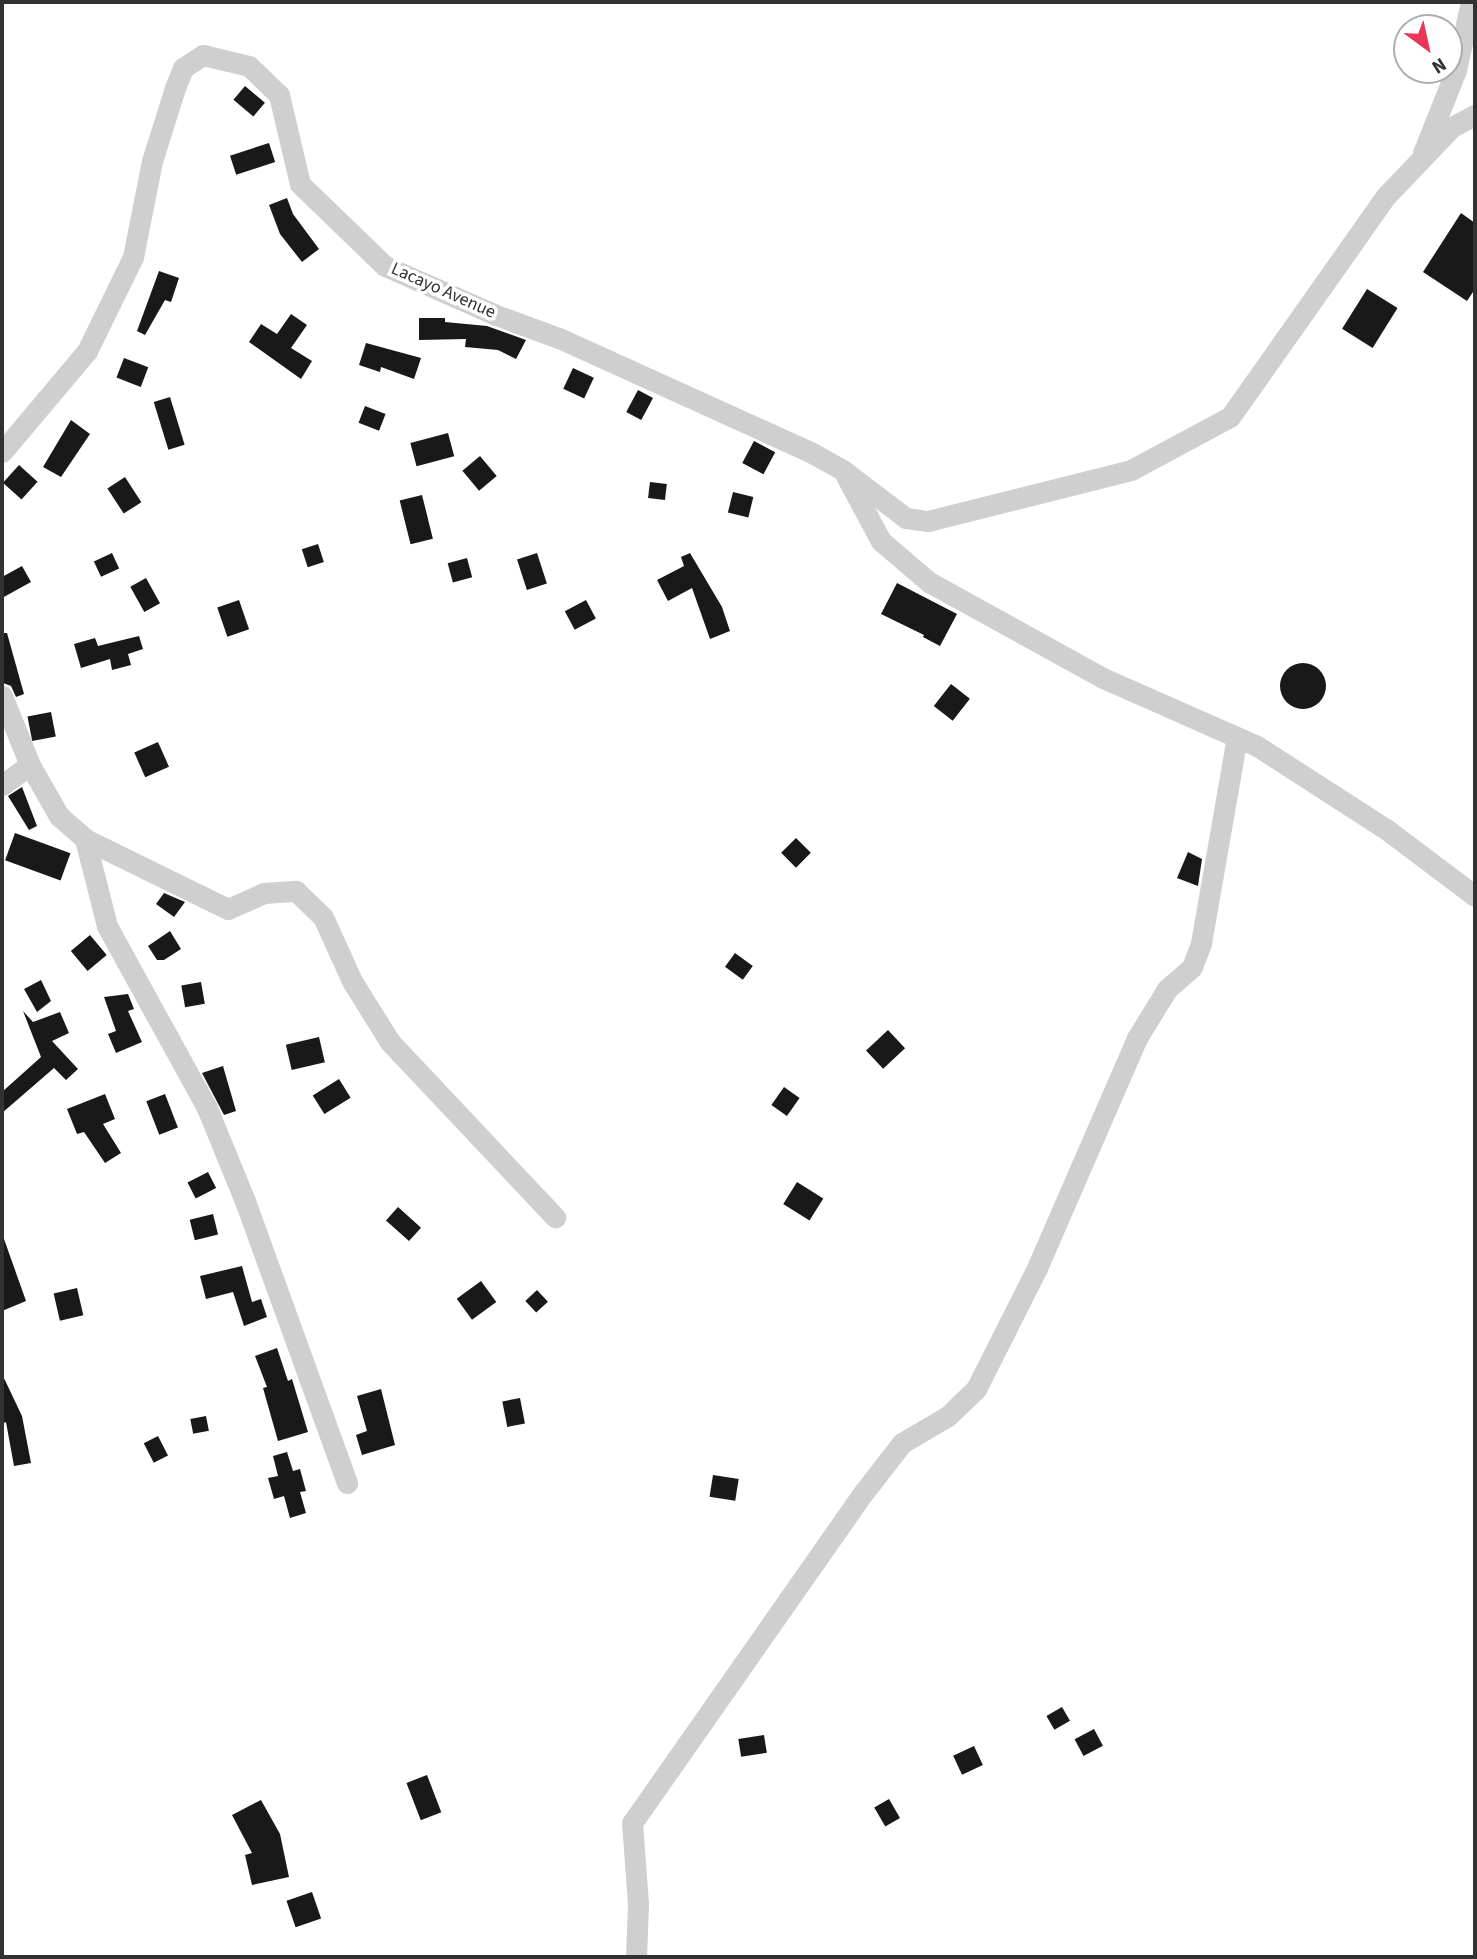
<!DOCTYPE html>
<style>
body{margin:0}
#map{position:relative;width:1477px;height:1959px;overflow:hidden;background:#fff;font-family:"Source Sans 3",sans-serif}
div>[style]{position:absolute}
.building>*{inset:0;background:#191919;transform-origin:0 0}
.round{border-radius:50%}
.street>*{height:21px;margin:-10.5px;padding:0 10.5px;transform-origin:10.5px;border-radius:10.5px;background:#cfcfcf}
span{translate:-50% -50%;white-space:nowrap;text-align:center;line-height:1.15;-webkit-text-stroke:7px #fff;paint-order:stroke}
.street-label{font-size:18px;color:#323232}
.frame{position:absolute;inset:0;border:4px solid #323232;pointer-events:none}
.north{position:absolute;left:1393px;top:14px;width:70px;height:70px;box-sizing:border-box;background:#fff;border:2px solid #adadad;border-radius:50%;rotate:147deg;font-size:19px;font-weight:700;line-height:28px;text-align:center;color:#323232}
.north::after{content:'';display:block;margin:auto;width:24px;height:32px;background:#e93556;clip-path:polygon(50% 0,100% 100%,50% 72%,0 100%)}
</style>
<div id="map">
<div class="building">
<i style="left:245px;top:86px;width:26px;height:18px;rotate:40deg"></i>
<i style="left:269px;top:143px;width:20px;height:41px;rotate:72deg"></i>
<i style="clip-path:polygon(287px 198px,293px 214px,319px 249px,302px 262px,280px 234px,269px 205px)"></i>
<i style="clip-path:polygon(1461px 213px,1475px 223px,1475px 289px,1467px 301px,1423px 272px)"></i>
<i style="clip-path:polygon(159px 271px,179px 278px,171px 302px,165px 300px,145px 335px,137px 331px)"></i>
<i style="left:1367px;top:289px;width:36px;height:47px;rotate:32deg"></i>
<i style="clip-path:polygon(291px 314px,307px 325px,291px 348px,312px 361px,301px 379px,249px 342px,261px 324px,277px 334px)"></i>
<i style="clip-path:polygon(419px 318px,445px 318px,445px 322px,487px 326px,526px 340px,516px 359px,498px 350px,465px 347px,466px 339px,419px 340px)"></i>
<i style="clip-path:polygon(366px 343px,421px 358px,414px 379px,381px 367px,380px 372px,359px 365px)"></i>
<i style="left:124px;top:358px;width:26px;height:21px;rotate:21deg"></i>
<i style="left:573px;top:368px;width:23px;height:23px;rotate:25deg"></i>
<i style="left:638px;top:390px;width:17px;height:25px;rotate:28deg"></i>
<i style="left:170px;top:397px;width:50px;height:17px;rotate:73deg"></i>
<i style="left:365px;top:406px;width:22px;height:18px;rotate:21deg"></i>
<i style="clip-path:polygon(71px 420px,90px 434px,61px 477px,43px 467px)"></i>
<i style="left:448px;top:433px;width:24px;height:39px;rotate:75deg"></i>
<i style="left:754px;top:441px;width:24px;height:25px;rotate:28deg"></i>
<i style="left:480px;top:456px;width:26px;height:23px;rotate:50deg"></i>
<i style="left:19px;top:465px;width:25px;height:24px;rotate:42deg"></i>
<i style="left:125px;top:477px;width:30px;height:21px;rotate:57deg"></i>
<i style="left:650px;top:482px;width:17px;height:16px;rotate:7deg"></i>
<i style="left:733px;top:492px;width:21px;height:21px;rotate:14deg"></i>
<i style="left:422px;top:495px;width:45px;height:23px;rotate:76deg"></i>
<i style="left:318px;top:544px;width:19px;height:17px;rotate:72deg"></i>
<i style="left:112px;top:553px;width:17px;height:20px;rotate:65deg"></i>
<i style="left:537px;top:553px;width:32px;height:21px;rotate:72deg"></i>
<i style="clip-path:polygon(690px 553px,722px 607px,730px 631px,710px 639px,692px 588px,668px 601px,657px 580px,684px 566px,681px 557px)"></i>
<i style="left:467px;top:558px;width:20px;height:20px;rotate:75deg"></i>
<i style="clip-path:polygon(22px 566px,31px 582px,2px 598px,2px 577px)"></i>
<i style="left:146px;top:578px;width:29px;height:18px;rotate:61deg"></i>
<i style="clip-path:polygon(897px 583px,957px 614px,940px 646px,923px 637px,924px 635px,881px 614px)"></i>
<i style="left:239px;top:600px;width:31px;height:23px;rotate:71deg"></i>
<i style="left:586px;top:600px;width:21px;height:24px;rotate:62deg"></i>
<i style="clip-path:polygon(2px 633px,7px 633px,24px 694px,16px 697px,11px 686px,3px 683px)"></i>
<i style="clip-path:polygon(139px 636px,143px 649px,128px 654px,131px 665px,112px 670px,110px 659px,81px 668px,74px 644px,95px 638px,98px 646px)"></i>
<i class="round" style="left:1280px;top:663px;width:46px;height:46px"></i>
<i style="left:951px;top:684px;width:24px;height:28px;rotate:38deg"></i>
<i style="left:51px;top:712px;width:25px;height:24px;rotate:79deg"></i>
<i style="left:158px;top:742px;width:27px;height:26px;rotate:66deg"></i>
<i style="clip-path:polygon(22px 787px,37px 826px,29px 830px,8px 796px)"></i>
<i style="left:15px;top:833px;width:59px;height:29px;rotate:20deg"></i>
<i style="left:796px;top:838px;width:21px;height:21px;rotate:45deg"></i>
<i style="clip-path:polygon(1188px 852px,1202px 859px,1198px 886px,1177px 878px)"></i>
<i style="clip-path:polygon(164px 893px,185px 902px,174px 917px,156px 904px)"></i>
<i style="clip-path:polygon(170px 931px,181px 949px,164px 960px,157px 960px,148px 946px)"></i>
<i style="left:90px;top:935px;width:26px;height:25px;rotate:50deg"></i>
<i style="left:735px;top:953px;width:22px;height:17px;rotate:36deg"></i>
<i style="clip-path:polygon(41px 980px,51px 1001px,37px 1012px,24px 989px)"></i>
<i style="left:201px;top:982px;width:22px;height:20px;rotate:80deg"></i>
<i style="clip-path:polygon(128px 994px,134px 1009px,128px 1011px,142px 1042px,116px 1053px,108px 1034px,116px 1031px,104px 997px)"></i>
<i style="clip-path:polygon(23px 1011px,33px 1022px,60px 1012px,69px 1033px,52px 1041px,78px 1069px,66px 1080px,54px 1068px,2px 1113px,2px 1092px,41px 1057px)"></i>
<i style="left:888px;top:1030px;width:25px;height:30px;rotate:47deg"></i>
<i style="left:319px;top:1037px;width:26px;height:34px;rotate:77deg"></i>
<i style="clip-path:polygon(223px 1066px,236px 1111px,224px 1115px,202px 1073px)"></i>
<i style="left:339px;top:1079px;width:22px;height:31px;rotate:58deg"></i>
<i style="left:784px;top:1087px;width:19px;height:22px;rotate:35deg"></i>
<i style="clip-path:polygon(105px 1094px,115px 1119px,103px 1124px,121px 1153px,105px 1163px,84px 1132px,77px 1134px,67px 1109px)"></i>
<i style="left:165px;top:1094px;width:36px;height:20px;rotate:69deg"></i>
<i style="left:208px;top:1172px;width:18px;height:23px;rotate:63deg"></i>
<i style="left:797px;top:1182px;width:31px;height:26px;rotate:32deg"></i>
<i style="left:398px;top:1207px;width:31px;height:18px;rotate:42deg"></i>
<i style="left:213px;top:1214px;width:21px;height:24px;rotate:76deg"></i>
<i style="clip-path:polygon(4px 1239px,26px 1301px,2px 1311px,2px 1240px)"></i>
<i style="clip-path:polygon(242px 1266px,252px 1302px,261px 1299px,267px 1317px,244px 1326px,233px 1292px,206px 1299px,200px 1276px)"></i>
<i style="left:481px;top:1281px;width:26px;height:30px;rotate:54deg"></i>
<i style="left:77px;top:1288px;width:28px;height:24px;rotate:77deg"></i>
<i style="left:537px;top:1290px;width:16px;height:16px;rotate:47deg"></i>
<i style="clip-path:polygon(277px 1348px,288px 1381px,292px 1379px,308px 1432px,278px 1441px,263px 1388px,267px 1387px,255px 1356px)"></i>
<i style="clip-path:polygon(2px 1374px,22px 1416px,31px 1463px,14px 1466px,6px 1422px,2px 1424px)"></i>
<i style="clip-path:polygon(381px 1389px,395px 1445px,362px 1455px,356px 1435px,367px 1431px,357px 1396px)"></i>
<i style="left:520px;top:1398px;width:26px;height:18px;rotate:79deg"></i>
<i style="left:206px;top:1416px;width:15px;height:16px;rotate:79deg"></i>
<i style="left:158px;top:1436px;width:22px;height:16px;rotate:63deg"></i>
<i style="clip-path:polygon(287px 1452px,293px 1471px,300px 1469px,306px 1491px,300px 1492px,306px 1513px,290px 1518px,284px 1496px,274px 1499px,268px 1478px,278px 1476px,273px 1456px)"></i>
<i style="left:713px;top:1475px;width:26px;height:22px;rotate:9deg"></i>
<i style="left:1062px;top:1707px;width:16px;height:18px;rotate:60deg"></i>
<i style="left:1094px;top:1729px;width:19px;height:22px;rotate:62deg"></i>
<i style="left:764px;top:1735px;width:18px;height:26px;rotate:81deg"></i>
<i style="left:974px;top:1746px;width:21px;height:23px;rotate:65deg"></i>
<i style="left:427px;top:1775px;width:40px;height:22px;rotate:69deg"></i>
<i style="left:889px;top:1799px;width:22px;height:17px;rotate:60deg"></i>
<i style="clip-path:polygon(261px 1800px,280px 1834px,289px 1877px,252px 1885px,245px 1855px,252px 1853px,232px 1815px)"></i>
<i style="left:312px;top:1892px;width:28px;height:27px;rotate:71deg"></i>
</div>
<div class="street">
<i style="left:1423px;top:153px;width:89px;rotate:-68.3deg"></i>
<i style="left:1456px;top:70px;width:70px;rotate:-77.6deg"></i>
<i style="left:2px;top:452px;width:132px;rotate:-49.9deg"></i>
<i style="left:87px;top:351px;width:105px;rotate:-63.9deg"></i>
<i style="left:133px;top:257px;width:98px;rotate:-78.8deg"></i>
<i style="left:152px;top:161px;width:77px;rotate:-72.5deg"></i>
<i style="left:175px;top:88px;width:22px;rotate:-68deg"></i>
<i style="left:183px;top:68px;width:24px;rotate:-33deg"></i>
<i style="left:203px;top:55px;width:47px;rotate:13.4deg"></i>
<i style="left:249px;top:66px;width:42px;rotate:44deg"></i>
<i style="left:279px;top:95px;width:91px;rotate:76.7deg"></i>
<i style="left:300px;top:184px;width:118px;rotate:44deg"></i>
<i style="left:385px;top:266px;width:121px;rotate:23.8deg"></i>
<i style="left:496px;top:315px;width:67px;rotate:20.1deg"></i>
<i style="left:559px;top:338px;width:278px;rotate:24.4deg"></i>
<i style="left:812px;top:453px;width:37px;rotate:29deg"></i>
<i style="left:844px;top:471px;width:78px;rotate:37.2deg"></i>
<i style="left:906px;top:518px;width:22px;rotate:8deg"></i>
<i style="left:928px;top:521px;width:209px;rotate:-14.1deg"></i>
<i style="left:1131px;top:470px;width:112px;rotate:-28.2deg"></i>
<i style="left:1230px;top:417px;width:271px;rotate:-54.8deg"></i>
<i style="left:1386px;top:196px;width:95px;rotate:-46.3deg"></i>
<i style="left:1452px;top:127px;width:26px;rotate:-28deg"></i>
<i style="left:846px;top:476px;width:74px;rotate:61.7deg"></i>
<i style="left:881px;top:541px;width:63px;rotate:40.5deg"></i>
<i style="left:929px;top:582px;width:199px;rotate:28.9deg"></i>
<i style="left:1103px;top:678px;width:168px;rotate:23.8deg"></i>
<i style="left:1257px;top:746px;width:153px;rotate:32.8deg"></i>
<i style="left:1386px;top:829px;width:111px;rotate:37deg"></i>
<i style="left:2px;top:696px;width:74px;rotate:67.9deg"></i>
<i style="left:30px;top:765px;width:59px;rotate:60.4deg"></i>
<i style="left:59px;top:816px;width:35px;rotate:41deg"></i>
<i style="left:85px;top:839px;width:159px;rotate:26.1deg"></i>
<i style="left:228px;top:909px;width:39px;rotate:-24deg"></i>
<i style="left:264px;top:893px;width:32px;rotate:-4deg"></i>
<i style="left:296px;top:891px;width:37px;rotate:44deg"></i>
<i style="left:323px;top:917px;width:70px;rotate:65.6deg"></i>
<i style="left:352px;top:981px;width:72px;rotate:58.1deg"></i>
<i style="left:390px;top:1042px;width:241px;rotate:46.7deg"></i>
<i style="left:2px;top:785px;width:34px;rotate:-36deg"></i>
<i style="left:85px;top:839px;width:90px;rotate:75.8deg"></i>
<i style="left:107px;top:926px;width:208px;rotate:61.2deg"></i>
<i style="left:207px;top:1108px;width:100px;rotate:67.8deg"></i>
<i style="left:245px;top:1201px;width:300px;rotate:70.1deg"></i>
<i style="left:636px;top:1957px;width:53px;rotate:-87.8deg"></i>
<i style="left:638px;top:1904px;width:81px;rotate:-94.2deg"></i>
<i style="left:632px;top:1823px;width:404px;rotate:-55deg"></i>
<i style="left:864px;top:1492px;width:62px;rotate:-52.2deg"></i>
<i style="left:902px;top:1443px;width:53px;rotate:-30.4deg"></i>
<i style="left:948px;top:1416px;width:39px;rotate:-44deg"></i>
<i style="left:976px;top:1389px;width:136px;rotate:-63.2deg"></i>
<i style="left:1037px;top:1268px;width:251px;rotate:-66.5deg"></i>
<i style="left:1137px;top:1038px;width:57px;rotate:-58.5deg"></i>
<i style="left:1167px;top:989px;width:33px;rotate:-41deg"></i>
<i style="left:1192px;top:967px;width:26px;rotate:-69deg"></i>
<i style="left:1201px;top:943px;width:209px;rotate:-80.1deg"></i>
</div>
<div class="street-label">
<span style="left:443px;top:291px;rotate:24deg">Lacayo Avenue</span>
</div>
<div class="frame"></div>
<div class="north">N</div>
</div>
